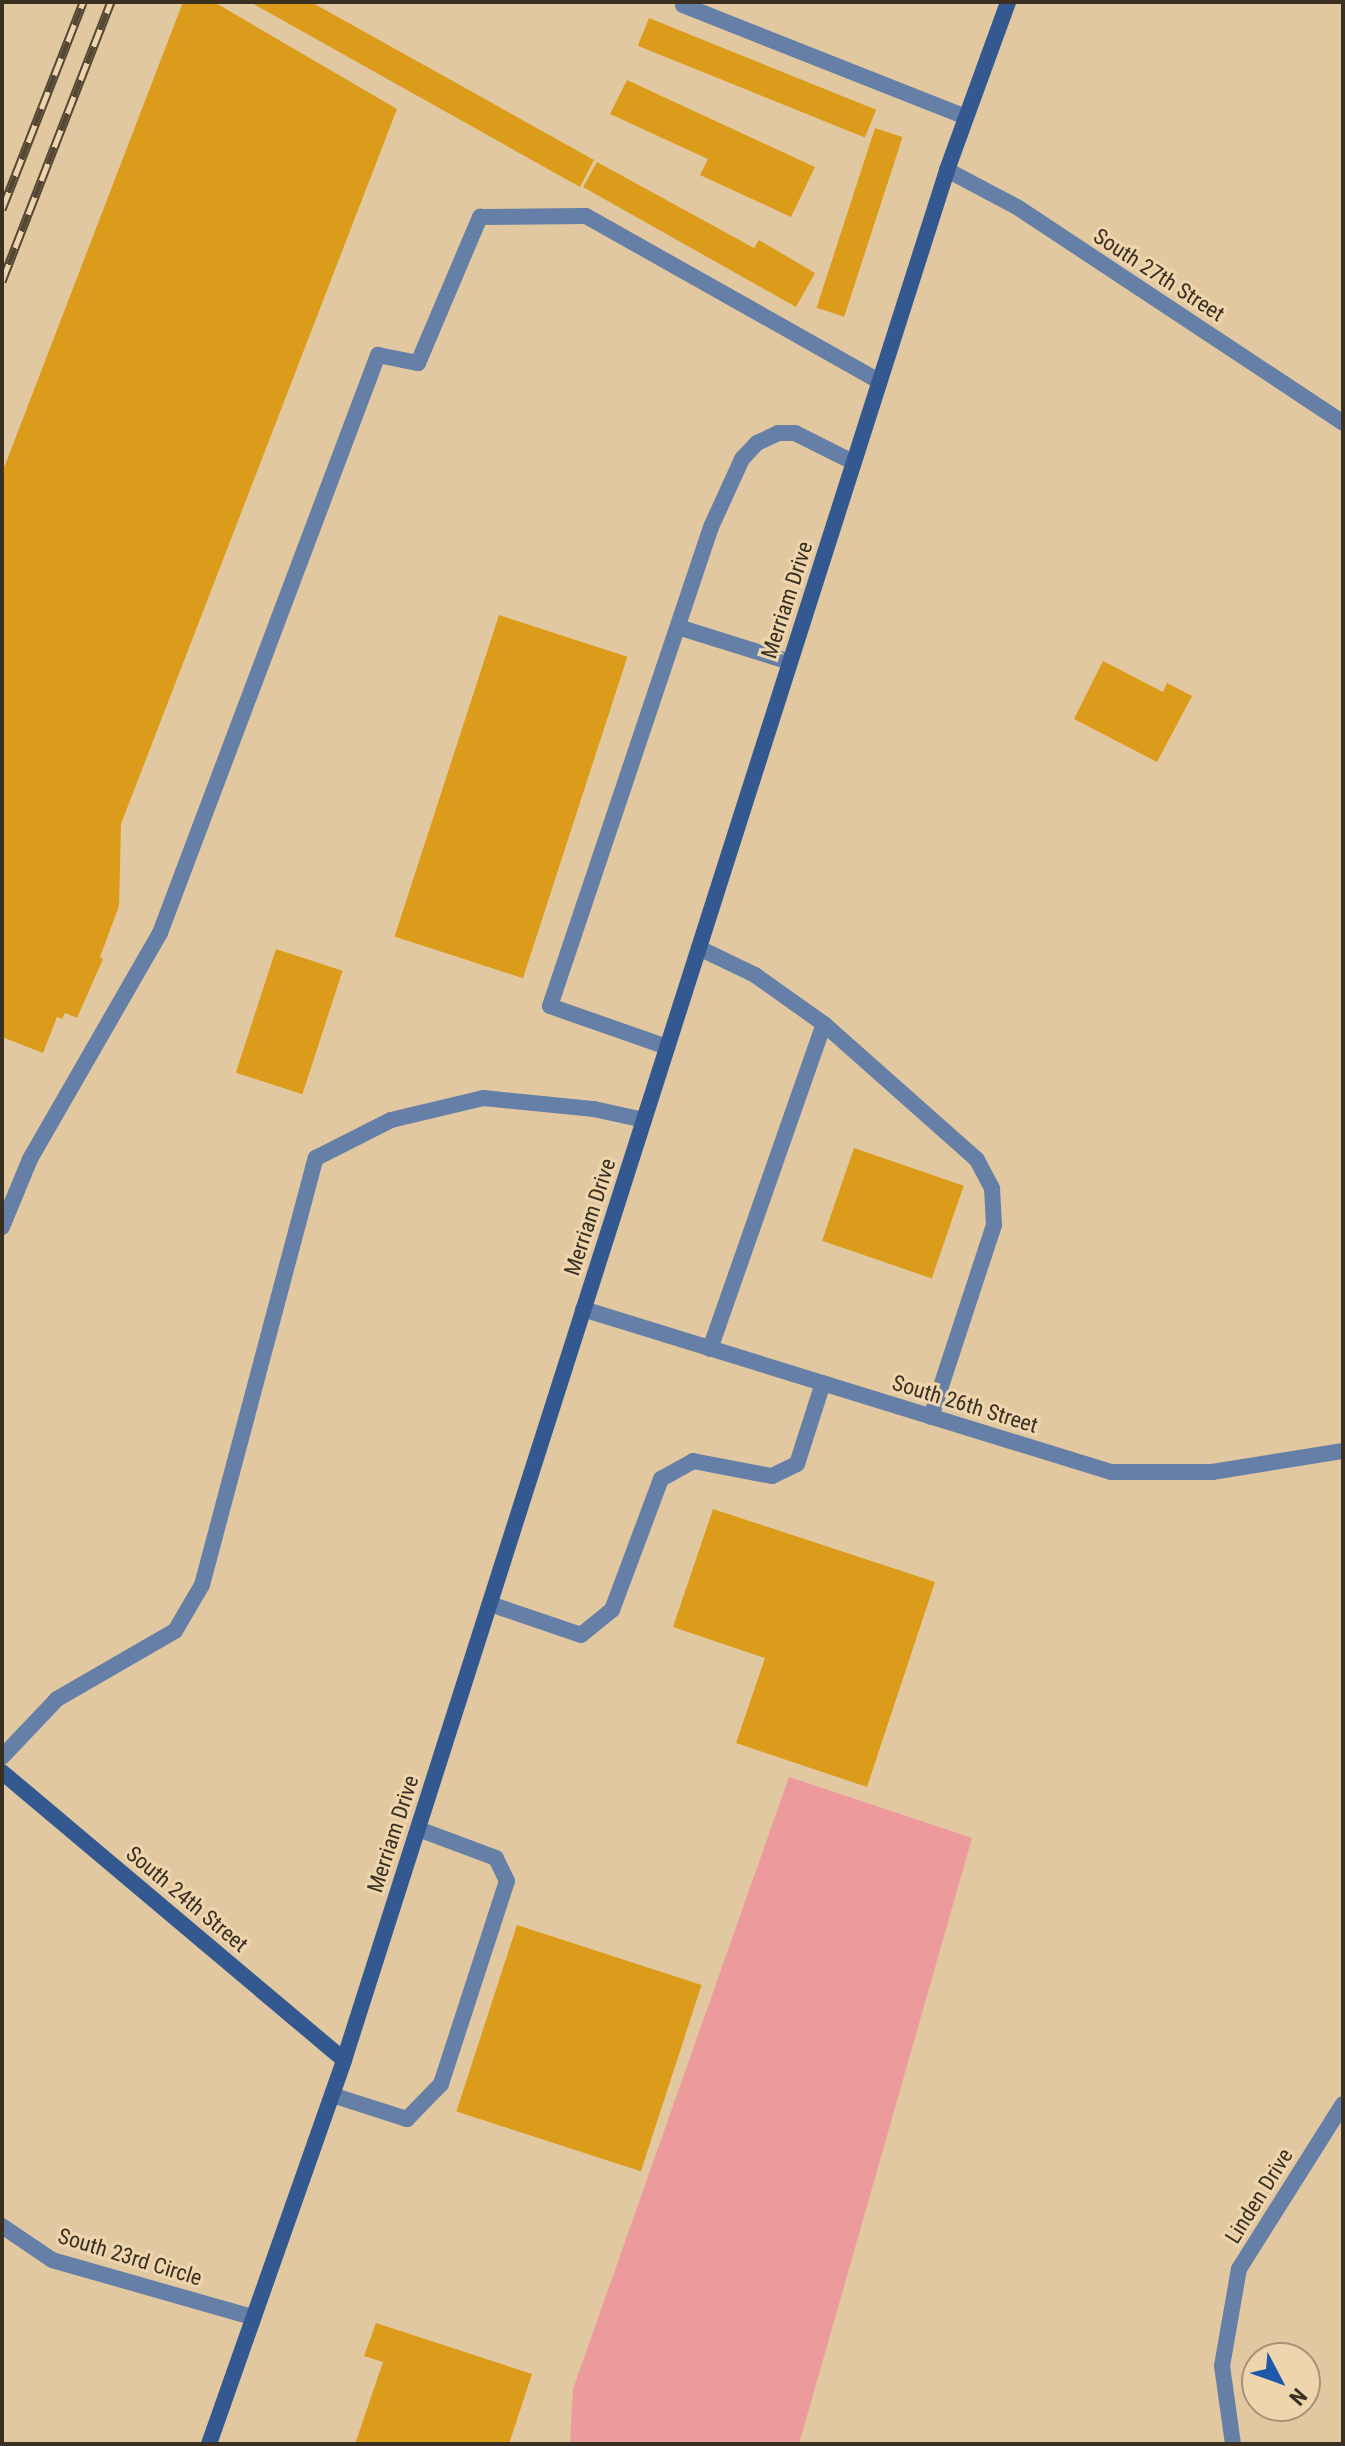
<!DOCTYPE html>
<style>
body{margin:0}
#map{position:relative;width:1345px;height:2446px;overflow:hidden;background:#e1c8a1;font-family:"Roboto Condensed",sans-serif}
div>[style]{position:absolute}
.green>*{inset:0;background:#ed9a9c}
.building>*{inset:0;background:#dc9c1b;transform-origin:0 0}
.lane>*{height:16px;margin:-8px;padding:0 8px;transform-origin:8px;border-radius:8px;background:#667fa6}
.street>*{height:16px;margin:-8px;padding:0 8px;transform-origin:8px;border-radius:8px;background:#667fa6}
.secondary>*{height:16px;margin:-8px;padding:0 8px;transform-origin:8px;border-radius:8px;background:#345990}
.rail>*{height:9px;margin-top:-4.5px;transform-origin:0;background:repeating-linear-gradient(90deg,#eed5ad 0 18px,#544835 0 36px);box-sizing:border-box;border-block:2px solid #544835}
span{translate:-50% -50%;white-space:nowrap;text-align:center;line-height:1.15;-webkit-text-stroke:6px #eed5ad;paint-order:stroke}
.street-label{font-size:22px;color:#3a3021}
.frame{position:absolute;inset:0;border:4px solid #3a3021;pointer-events:none}
.north{position:absolute;left:1241px;top:2342px;width:80px;height:80px;box-sizing:border-box;background:#eed5ad;border:2px solid #a69375;border-radius:50%;rotate:131deg;font-size:22px;font-weight:700;line-height:32px;text-align:center;color:#3a3021}
.north::after{content:'';display:block;margin:auto;width:28px;height:36px;background:#1f58aa;clip-path:polygon(50% 0,100% 100%,50% 72%,0 100%)}
</style>
<div id="map">
<div class="green">
<i style="clip-path:polygon(789px 1777px,972px 1838px,799px 2444px,570px 2444px,573px 2389px)"></i>
</div>
<div class="building">
<i style="clip-path:polygon(183px 2px,214px 2px,397px 109px,121px 824px,119px 906px,100px 957px,103px 959px,77px 1018px,65px 1013px,62px 1019px,57px 1017px,43px 1053px,2px 1037px,2px 473px)"></i>
<i style="clip-path:polygon(250px 2px,311px 2px,594px 160px,580px 187px)"></i>
<i style="left:649px;top:18px;width:245px;height:30px;rotate:22deg"></i>
<i style="clip-path:polygon(627px 80px,815px 167px,791px 217px,700px 175px,708px 159px,610px 114px)"></i>
<i style="left:875px;top:128px;width:29px;height:189px;rotate:18deg"></i>
<i style="clip-path:polygon(597px 162px,754px 248px,759px 240px,815px 273px,796px 307px,583px 187px)"></i>
<i style="left:499px;top:615px;width:135px;height:338px;rotate:18deg"></i>
<i style="clip-path:polygon(1103px 661px,1163px 692px,1167px 683px,1192px 696px,1157px 762px,1074px 719px)"></i>
<i style="left:276px;top:949px;width:70px;height:130px;rotate:18deg"></i>
<i style="left:854px;top:1148px;width:116px;height:98px;rotate:19deg"></i>
<i style="clip-path:polygon(713px 1509px,935px 1582px,867px 1787px,736px 1743px,765px 1658px,673px 1627px)"></i>
<i style="left:517px;top:1925px;width:194px;height:196px;rotate:18deg"></i>
<i style="clip-path:polygon(376px 2323px,532px 2374px,509px 2444px,355px 2444px,383px 2362px,364px 2356px)"></i>
</div>
<div class="lane">
<i style="left:683px;top:5px;width:304px;rotate:21.6deg"></i>
<i style="left:678px;top:627px;width:117px;rotate:17.4deg"></i>
<i style="left:699px;top:948px;width:62px;rotate:25.7deg"></i>
<i style="left:755px;top:975px;width:85px;rotate:35.4deg"></i>
<i style="left:824px;top:1024px;width:205px;rotate:41.6deg"></i>
<i style="left:977px;top:1160px;width:32px;rotate:62deg"></i>
<i style="left:992px;top:1188px;width:37px;rotate:87deg"></i>
<i style="left:994px;top:1225px;width:202px;rotate:108.2deg"></i>
<i style="left:667px;top:1047px;width:124px;rotate:-160.7deg"></i>
<i style="left:550px;top:1006px;width:505px;rotate:-71.42deg"></i>
<i style="left:711px;top:527px;width:75px;rotate:-65.5deg"></i>
<i style="left:742px;top:459px;width:22px;rotate:-47deg"></i>
<i style="left:757px;top:443px;width:23px;rotate:-25deg"></i>
<i style="left:778px;top:433px;width:17px"></i>
<i style="left:795px;top:433px;width:65px;rotate:26.6deg"></i>
<i style="left:2px;top:1227px;width:74px;rotate:-67.6deg"></i>
<i style="left:30px;top:1159px;width:261px;rotate:-60.1deg"></i>
<i style="left:160px;top:933px;width:618px;rotate:-69.34deg"></i>
<i style="left:378px;top:355px;width:41px;rotate:11.3deg"></i>
<i style="left:418px;top:363px;width:159px;rotate:-67deg"></i>
<i style="left:480px;top:217px;width:106px;rotate:-0.5deg"></i>
<i style="left:586px;top:216px;width:336px;rotate:29.4deg"></i>
<i style="left:710px;top:1349px;width:344px;rotate:-70.7deg"></i>
<i style="left:490px;top:1604px;width:96px;rotate:18.8deg"></i>
<i style="left:581px;top:1635px;width:40px;rotate:-39deg"></i>
<i style="left:612px;top:1610px;width:140px;rotate:-69.5deg"></i>
<i style="left:661px;top:1479px;width:37px;rotate:-29deg"></i>
<i style="left:693px;top:1461px;width:80px;rotate:10.8deg"></i>
<i style="left:772px;top:1476px;width:28px;rotate:-26deg"></i>
<i style="left:797px;top:1464px;width:85px;rotate:-72.2deg"></i>
<i style="left:2px;top:1757px;width:80px;rotate:-46.5deg"></i>
<i style="left:57px;top:1699px;width:136px;rotate:-30deg"></i>
<i style="left:175px;top:1631px;width:53px;rotate:-59.6deg"></i>
<i style="left:202px;top:1585px;width:442px;rotate:-75.1deg"></i>
<i style="left:316px;top:1158px;width:84px;rotate:-26.9deg"></i>
<i style="left:391px;top:1120px;width:95px;rotate:-13.4deg"></i>
<i style="left:483px;top:1098px;width:112px;rotate:5.7deg"></i>
<i style="left:594px;top:1109px;width:51px;rotate:12.4deg"></i>
<i style="left:332px;top:2095px;width:79px;rotate:17.7deg"></i>
<i style="left:407px;top:2119px;width:49px;rotate:-45.8deg"></i>
<i style="left:441px;top:2084px;width:213px;rotate:-72deg"></i>
<i style="left:507px;top:1881px;width:25px;rotate:-116deg"></i>
<i style="left:496px;top:1858px;width:83px;rotate:-159.6deg"></i>
</div>
<div class="street">
<i style="left:947px;top:170px;width:79px;rotate:27.9deg"></i>
<i style="left:1017px;top:207px;width:391px;rotate:33.5deg"></i>
<i style="left:583px;top:1309px;width:553px;rotate:17.16deg"></i>
<i style="left:1111px;top:1472px;width:101px"></i>
<i style="left:1212px;top:1472px;width:133px;rotate:-9.1deg"></i>
<i style="left:2px;top:2226px;width:60px;rotate:34.2deg"></i>
<i style="left:52px;top:2260px;width:208px;rotate:15.9deg"></i>
<i style="left:1233px;top:2444px;width:79px;rotate:-98deg"></i>
<i style="left:1222px;top:2366px;width:98px;rotate:-80.1deg"></i>
<i style="left:1239px;top:2269px;width:195px;rotate:-57.8deg"></i>
</div>
<div class="secondary">
<i style="left:2px;top:1772px;width:447px;rotate:40.1deg"></i>
<i style="left:209px;top:2444px;width:407px;rotate:-70.6deg"></i>
<i style="left:344px;top:2060px;width:1984px;rotate:-72.3deg"></i>
<i style="left:947px;top:170px;width:179px;rotate:-70deg"></i>
</div>
<div class="rail">
<i style="left:2px;top:209px;width:222px;rotate:-68.6deg"></i>
<i style="left:2px;top:281px;width:300px;rotate:-68.7deg"></i>
</div>
<div class="street-label">
<span style="left:1159px;top:275px;rotate:33deg">South 27th Street</span>
<span style="left:787px;top:600px;rotate:-72deg">Merriam Drive</span>
<span style="left:590px;top:1217px;rotate:-72deg">Merriam Drive</span>
<span style="left:965px;top:1404px;rotate:17deg">South 26th Street</span>
<span style="left:393px;top:1834px;rotate:-72deg">Merriam Drive</span>
<span style="left:187px;top:1899px;rotate:40deg">South 24th Street</span>
<span style="left:1259px;top:2196px;rotate:-58deg">Linden Drive</span>
<span style="left:130px;top:2257px;rotate:17deg">South 23rd Circle</span>
</div>
<div class="frame"></div>
<div class="north">N</div>
</div>
